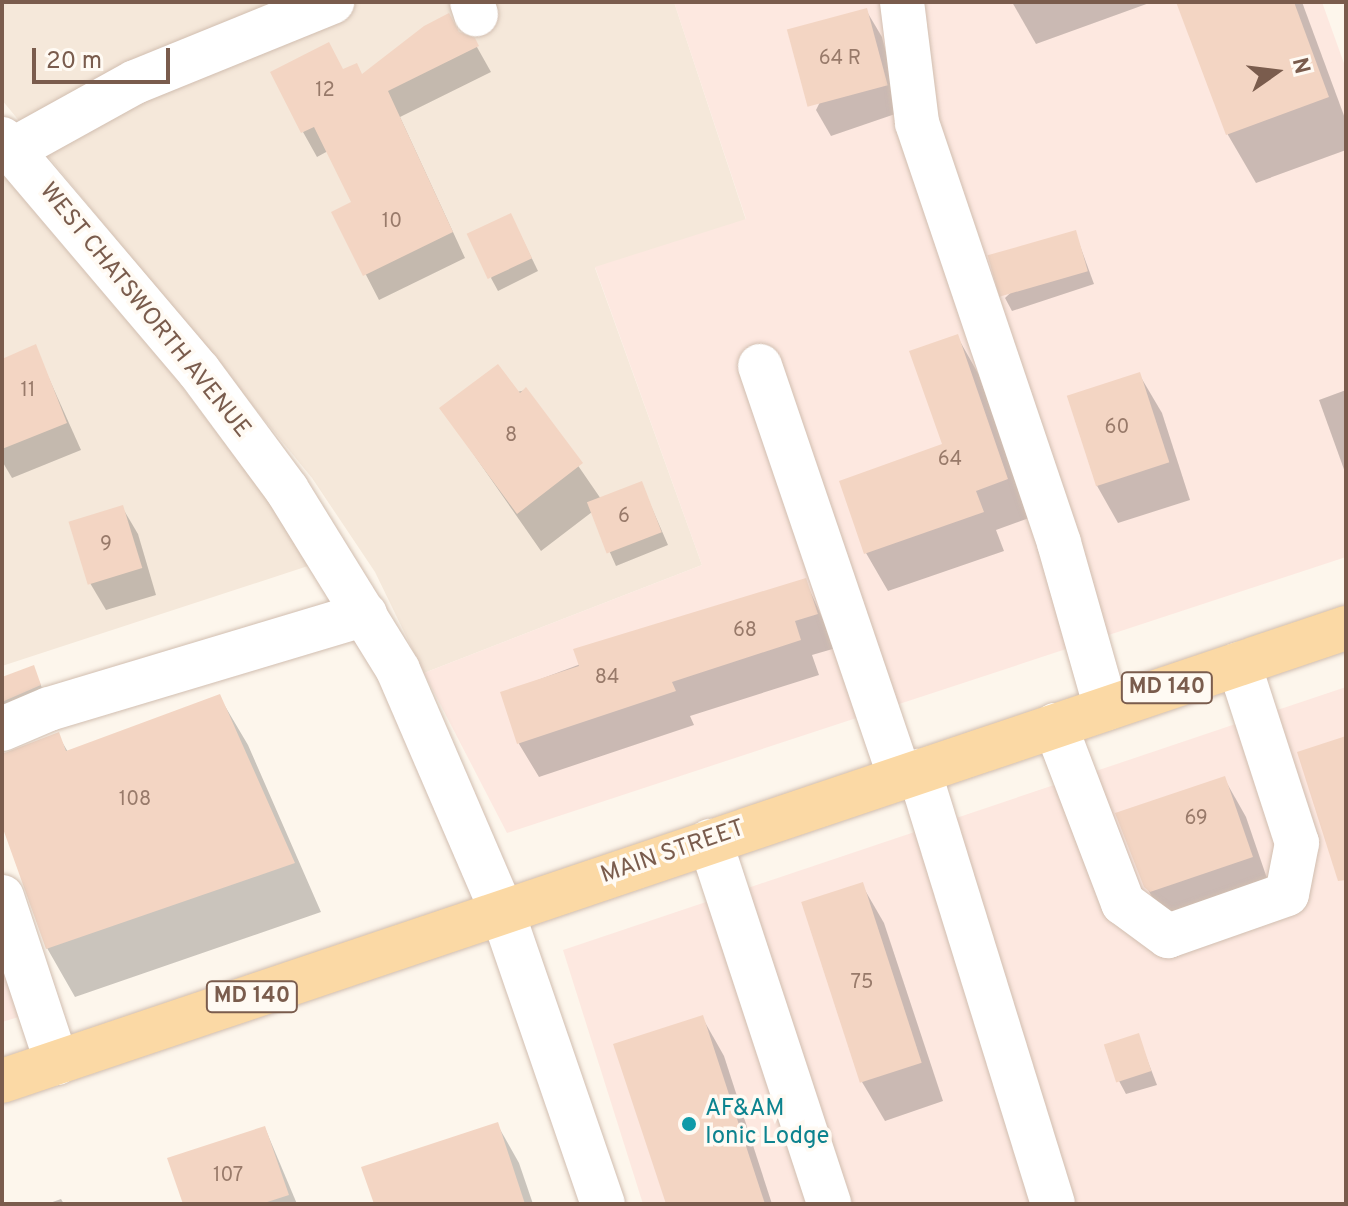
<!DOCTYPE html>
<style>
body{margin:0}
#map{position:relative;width:1348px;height:1206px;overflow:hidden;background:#fdf6ec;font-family:Overpass,sans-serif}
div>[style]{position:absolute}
.residential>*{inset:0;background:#f5e8da}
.commercial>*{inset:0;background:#fde8e0}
.shadow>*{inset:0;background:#0003}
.building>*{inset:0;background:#f3d5c3;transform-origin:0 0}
.roads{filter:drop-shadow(0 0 2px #d1beb0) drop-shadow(0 0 2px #d1beb0)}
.minor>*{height:44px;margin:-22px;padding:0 22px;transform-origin:22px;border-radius:22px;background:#fff}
.major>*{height:44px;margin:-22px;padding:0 22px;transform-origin:22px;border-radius:22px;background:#fbd9a5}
.dots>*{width:22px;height:22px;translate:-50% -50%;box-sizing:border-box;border:4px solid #fffaf3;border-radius:50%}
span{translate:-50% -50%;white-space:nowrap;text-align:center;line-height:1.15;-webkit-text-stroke:7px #fffaf3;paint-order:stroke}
.number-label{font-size:20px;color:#987a6a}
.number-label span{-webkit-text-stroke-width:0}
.shield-label span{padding:2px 6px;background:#fffaf3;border:2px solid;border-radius:6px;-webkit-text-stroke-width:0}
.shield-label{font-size:22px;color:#7a5c4d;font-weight:700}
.street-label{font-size:24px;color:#7a5c4d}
.culture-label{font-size:24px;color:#0d838f}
.left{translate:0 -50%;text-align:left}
.frame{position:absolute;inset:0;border:4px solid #7a5c4d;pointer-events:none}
.north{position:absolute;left:1236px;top:32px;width:80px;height:80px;-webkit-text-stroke:6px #fffaf3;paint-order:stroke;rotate:76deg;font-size:22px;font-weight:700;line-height:32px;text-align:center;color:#7a5c4d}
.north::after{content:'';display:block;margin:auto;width:28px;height:36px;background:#7a5c4d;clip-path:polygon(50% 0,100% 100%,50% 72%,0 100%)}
.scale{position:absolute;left:32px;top:48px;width:138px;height:36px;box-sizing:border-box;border:4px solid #7a5c4d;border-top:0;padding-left:10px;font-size:24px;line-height:28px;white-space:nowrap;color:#7a5c4d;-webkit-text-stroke:6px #fffaf3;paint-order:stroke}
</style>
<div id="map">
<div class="residential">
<div style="clip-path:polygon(2px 2px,674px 2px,746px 220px,595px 268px,702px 565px,424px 673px,375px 572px,312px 478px,2px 100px)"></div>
<div style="clip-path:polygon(2px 174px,176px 379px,265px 496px,308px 566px,2px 666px)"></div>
</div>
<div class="commercial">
<div style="clip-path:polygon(674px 2px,1322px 2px,1346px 69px,1346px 557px,507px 833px,424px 673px,702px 565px,595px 267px,746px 219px)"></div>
<div style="clip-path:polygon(1346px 687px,1346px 1204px,643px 1204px,563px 950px)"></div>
<div style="clip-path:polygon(2px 956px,22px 1016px,2px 1022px)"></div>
</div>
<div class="shadow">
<div style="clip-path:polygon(1012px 2px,1152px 2px,1036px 44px)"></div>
<div style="clip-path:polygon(1179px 2px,1302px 2px,1346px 121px,1346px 150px,1256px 183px,1228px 135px)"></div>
<div style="clip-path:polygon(866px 10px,882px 37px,901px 112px,831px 136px,816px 110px)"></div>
<div style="clip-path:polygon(459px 34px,473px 40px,491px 72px,400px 117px,465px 258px,379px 300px,334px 213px,354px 203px,328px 151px,317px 157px,303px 132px,344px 71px,362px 76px)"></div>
<div style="clip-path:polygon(517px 228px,538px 271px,498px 291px,491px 278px)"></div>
<div style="clip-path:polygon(1075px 232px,1094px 284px,1012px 311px,1005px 298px)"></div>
<div style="clip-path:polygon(957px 336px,979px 375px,1029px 518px,996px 530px,1004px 551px,888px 591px,866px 553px,945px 445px)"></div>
<div style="clip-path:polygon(35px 347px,81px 450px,12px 478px,2px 461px,2px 361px)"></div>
<div style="clip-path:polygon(1139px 374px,1162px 413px,1190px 500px,1118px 523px,1096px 484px)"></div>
<div style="clip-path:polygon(526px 390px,601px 499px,641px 483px,668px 545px,616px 566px,592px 512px,541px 551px,442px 409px)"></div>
<div style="clip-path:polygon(1346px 390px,1346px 475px,1319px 400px)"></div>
<div style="clip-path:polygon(122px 507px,138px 534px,156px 595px,106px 610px,90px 583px,71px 523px)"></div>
<div style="clip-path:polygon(805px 580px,836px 648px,812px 655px,819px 675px,690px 716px,694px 725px,539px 777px,519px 744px,503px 693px)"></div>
<div style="clip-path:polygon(33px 668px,47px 699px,2px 715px,2px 679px)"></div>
<div style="clip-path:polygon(219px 696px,248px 745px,321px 912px,75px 997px,47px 948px,2px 819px,2px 777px,58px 735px,68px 752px)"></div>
<div style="clip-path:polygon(1224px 778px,1246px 817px,1273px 896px,1168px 926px,1146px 886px)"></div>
<div style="clip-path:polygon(862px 885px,884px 923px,943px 1101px,885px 1121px,862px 1082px)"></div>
<div style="clip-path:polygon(702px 1017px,724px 1056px,772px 1204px,668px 1204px)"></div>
<div style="clip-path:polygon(1138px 1036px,1157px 1085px,1126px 1094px,1119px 1081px)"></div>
<div style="clip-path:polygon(497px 1124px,519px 1163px,533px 1204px,376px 1204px)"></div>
<div style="clip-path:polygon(265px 1128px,297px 1204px,185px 1204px)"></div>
<div style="clip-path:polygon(61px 1199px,64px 1204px,47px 1204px)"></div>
</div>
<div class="building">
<div style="clip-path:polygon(1176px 2px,1294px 2px,1329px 97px,1226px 135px)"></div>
<div style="left:867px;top:8px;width:80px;height:83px;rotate:75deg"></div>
<div style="clip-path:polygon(449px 13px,459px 32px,475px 38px,479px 46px,388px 91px,453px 232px,363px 276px,331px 212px,351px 202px,314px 127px,301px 133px,270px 72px,329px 42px,343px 69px,357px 63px,362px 74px,424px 26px)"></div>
<div style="left:511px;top:213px;width:50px;height:49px;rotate:65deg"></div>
<div style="left:1076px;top:230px;width:43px;height:92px;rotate:74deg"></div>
<div style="clip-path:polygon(958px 334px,1008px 479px,976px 491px,984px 512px,864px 554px,839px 481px,942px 444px,909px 351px)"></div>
<div style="clip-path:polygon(36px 344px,67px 423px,2px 449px,2px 359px)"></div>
<div style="clip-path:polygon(498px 364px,520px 393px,526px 387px,583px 463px,517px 514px,439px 408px)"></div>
<div style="left:1140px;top:372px;width:95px;height:77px;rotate:72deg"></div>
<div style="left:642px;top:481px;width:55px;height:59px;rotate:69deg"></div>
<div style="left:123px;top:505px;width:66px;height:57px;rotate:73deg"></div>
<div style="clip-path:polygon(806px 578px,818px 614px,795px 621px,801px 640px,672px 682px,676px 691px,517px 744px,500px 692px,579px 666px,573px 649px)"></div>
<div style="clip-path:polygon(34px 665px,41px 685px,2px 702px,2px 677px)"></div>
<div style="clip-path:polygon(220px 694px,295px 863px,46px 949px,2px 826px,2px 754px,59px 732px,66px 751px)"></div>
<div style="clip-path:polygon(1346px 736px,1346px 880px,1338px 881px,1297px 752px)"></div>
<div style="clip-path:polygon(1225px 776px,1253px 857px,1150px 892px,1144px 887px,1115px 813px)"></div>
<div style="left:863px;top:882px;width:190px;height:65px;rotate:72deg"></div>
<div style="clip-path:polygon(703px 1015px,765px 1204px,666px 1204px,613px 1044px)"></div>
<div style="left:1139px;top:1033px;width:40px;height:37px;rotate:72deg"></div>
<div style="clip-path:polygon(498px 1122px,525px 1204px,374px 1204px,361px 1167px)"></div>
<div style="clip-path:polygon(265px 1126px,289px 1195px,261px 1204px,183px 1204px,167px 1158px)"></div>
</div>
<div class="roads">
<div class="minor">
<div style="left:472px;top:2px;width:13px;rotate:72deg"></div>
<div style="left:902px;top:2px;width:122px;rotate:82.9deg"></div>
<div style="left:917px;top:123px;width:443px;rotate:71.3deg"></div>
<div style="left:1059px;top:543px;width:172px;rotate:74.1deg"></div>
<div style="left:2px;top:139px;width:304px;rotate:49.7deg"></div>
<div style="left:199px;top:371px;width:148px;rotate:53.5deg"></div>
<div style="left:287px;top:490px;width:211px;rotate:58.3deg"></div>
<div style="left:398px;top:670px;width:262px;rotate:66.7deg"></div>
<div style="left:502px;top:911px;width:310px;rotate:71deg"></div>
<div style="left:12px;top:150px;width:141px;rotate:-28.9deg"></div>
<div style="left:135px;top:82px;width:213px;rotate:-22.1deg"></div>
<div style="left:760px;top:366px;width:434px;rotate:71.2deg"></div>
<div style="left:1055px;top:725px;width:191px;rotate:69.1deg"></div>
<div style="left:1123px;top:903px;width:56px;rotate:36.3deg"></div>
<div style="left:1168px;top:936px;width:126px;rotate:-19.4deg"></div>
<div style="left:1287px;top:894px;width:52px;rotate:-78.9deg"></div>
<div style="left:1297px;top:843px;width:188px;rotate:-108deg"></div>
<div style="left:2px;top:729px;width:51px;rotate:-23.1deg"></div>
<div style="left:49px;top:709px;width:330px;rotate:-16.7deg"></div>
<div style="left:919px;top:771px;width:453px;rotate:72.8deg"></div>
<div style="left:710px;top:841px;width:382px;rotate:71.8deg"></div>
<div style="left:2px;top:897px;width:175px;rotate:71.7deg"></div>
</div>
<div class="major">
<div style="left:2px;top:1081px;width:1418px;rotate:-18.63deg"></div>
</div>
</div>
<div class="dots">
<div style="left:689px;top:1124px;background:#0f9aa8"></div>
</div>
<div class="number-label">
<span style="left:840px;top:59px">64 R</span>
<span style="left:325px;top:91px">12</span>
<span style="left:392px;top:222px">10</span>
<span style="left:28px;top:391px">11</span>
<span style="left:1117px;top:428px">60</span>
<span style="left:511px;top:436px">8</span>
<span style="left:950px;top:460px">64</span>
<span style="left:624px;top:517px">6</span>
<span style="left:106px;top:545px">9</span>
<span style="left:745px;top:631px">68</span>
<span style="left:607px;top:678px">84</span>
<span style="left:135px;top:800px">108</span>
<span style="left:1196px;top:819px">69</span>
<span style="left:862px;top:983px">75</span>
<span style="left:228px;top:1176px">107</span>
</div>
<div class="shield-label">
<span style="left:1167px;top:688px">MD 140</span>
<span style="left:252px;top:997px">MD 140</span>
</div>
<div class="street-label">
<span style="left:144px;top:311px;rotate:51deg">WEST CHATSWORTH AVENUE</span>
<span style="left:673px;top:853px;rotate:-19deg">MAIN STREET</span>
</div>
<div class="culture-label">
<span class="left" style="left:705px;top:1124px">AF&amp;AM<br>Ionic Lodge</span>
</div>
<div class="frame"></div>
<div class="north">N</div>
<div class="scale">20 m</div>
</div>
